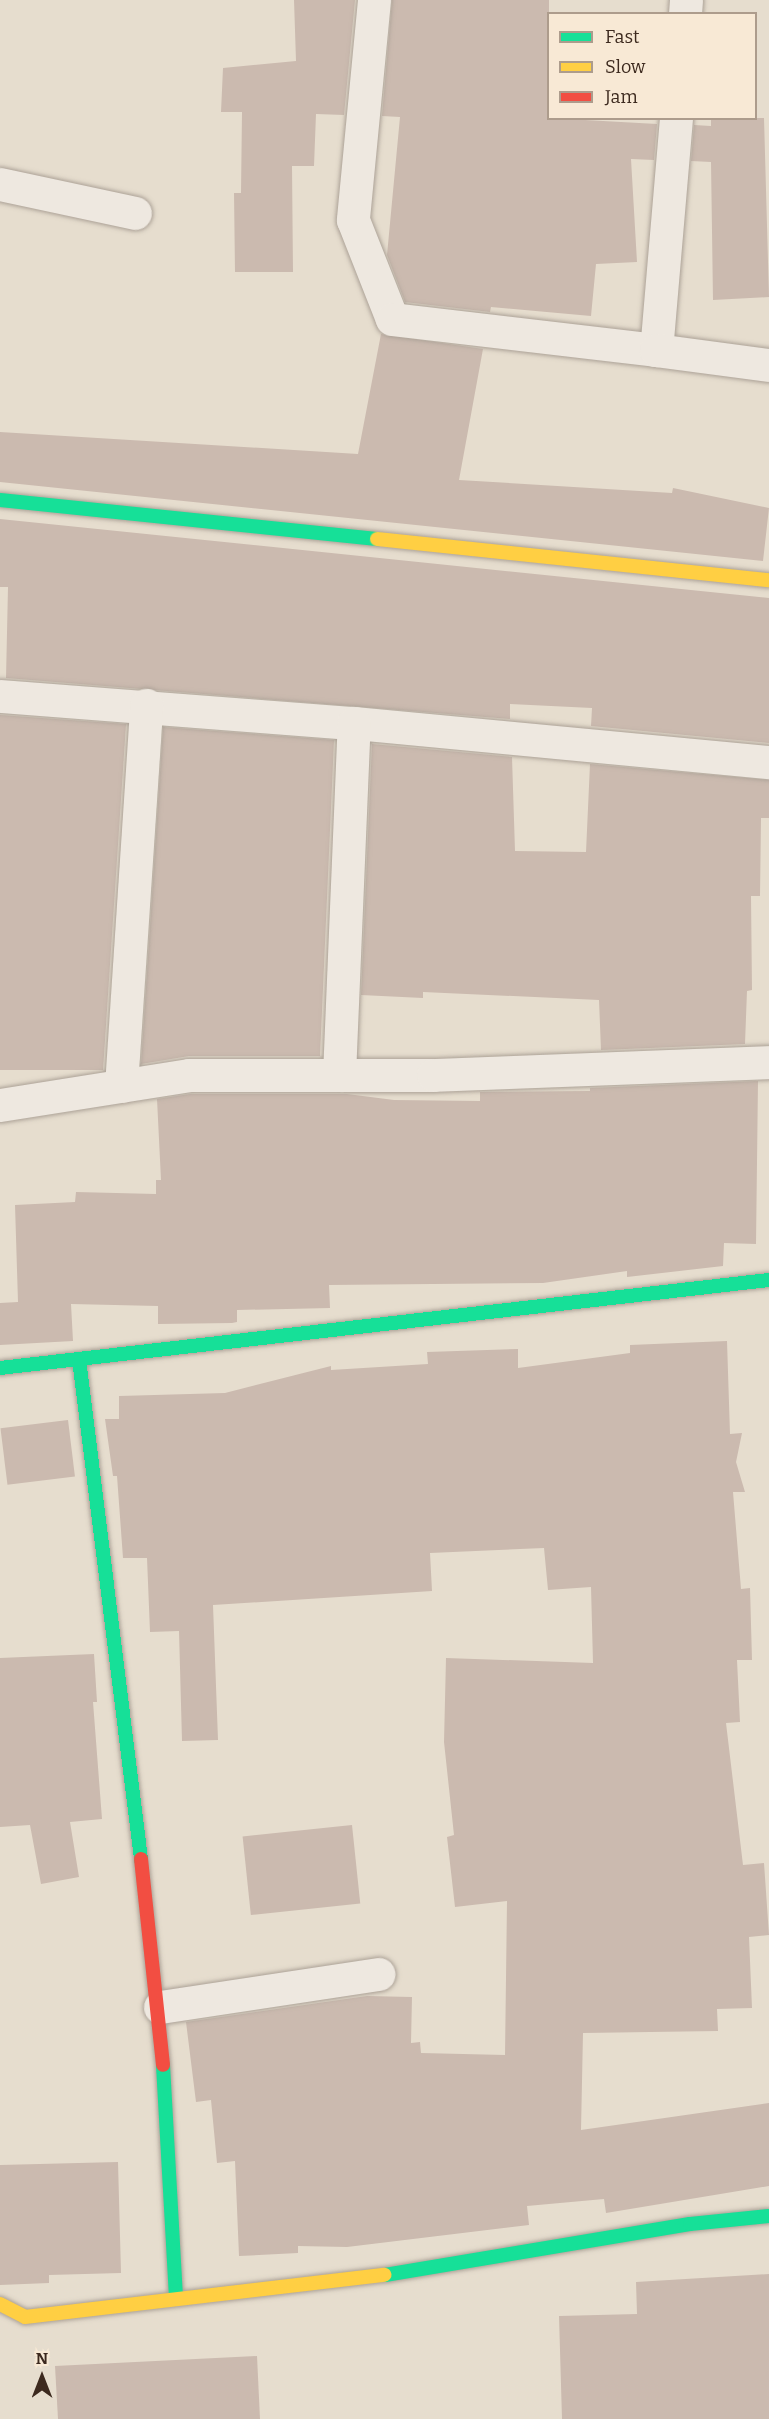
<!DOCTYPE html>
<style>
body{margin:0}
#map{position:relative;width:769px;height:2419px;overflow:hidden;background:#e6ddce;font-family:Bitter,serif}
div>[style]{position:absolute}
.building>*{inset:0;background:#cbbaaf;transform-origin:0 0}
.roads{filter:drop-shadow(0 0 2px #aca297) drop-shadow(0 0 2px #aca297)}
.street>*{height:33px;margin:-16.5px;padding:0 16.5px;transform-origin:16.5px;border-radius:16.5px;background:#eee8e0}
.fast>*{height:14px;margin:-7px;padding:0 7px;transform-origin:7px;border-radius:7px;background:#16e098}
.slow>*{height:14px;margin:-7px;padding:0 7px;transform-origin:7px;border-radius:7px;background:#ffcf43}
.jam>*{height:14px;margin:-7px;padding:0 7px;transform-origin:7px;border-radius:7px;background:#f24e42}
span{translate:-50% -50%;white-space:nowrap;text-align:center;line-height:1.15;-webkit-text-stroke:5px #f8e9d5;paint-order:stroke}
.legend{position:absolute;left:547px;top:12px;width:210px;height:108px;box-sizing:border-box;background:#f8e9d5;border:2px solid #ad9c8c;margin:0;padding:8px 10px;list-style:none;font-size:18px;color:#3c291e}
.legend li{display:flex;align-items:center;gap:12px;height:30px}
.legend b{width:30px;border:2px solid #ad9c8c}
.north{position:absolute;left:12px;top:2347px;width:60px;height:60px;-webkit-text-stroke:4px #f8e9d5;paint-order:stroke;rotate:0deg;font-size:16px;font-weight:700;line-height:24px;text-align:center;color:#3c291e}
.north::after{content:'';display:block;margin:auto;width:21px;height:27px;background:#3c291e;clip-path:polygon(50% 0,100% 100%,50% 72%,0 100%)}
</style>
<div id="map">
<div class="building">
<div style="clip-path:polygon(294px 0,355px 0,344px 115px,316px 114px,314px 166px,292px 166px,293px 272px,235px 272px,234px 193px,241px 193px,242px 112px,221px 112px,223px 68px,296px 61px)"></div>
<div style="clip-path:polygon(392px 0,549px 0,549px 118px,657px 124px,654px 160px,631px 159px,637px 262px,596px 264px,591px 316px,491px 307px,490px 312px,405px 302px,387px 255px,400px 117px,382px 116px)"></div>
<div style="clip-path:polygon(711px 118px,764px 118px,769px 297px,713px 300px,711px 162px,691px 161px,694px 125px,711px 126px)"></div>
<div style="clip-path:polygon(381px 334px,483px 349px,459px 480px,672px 493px,673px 488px,769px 508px,763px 561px,0 482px,0 432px,358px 454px)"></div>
<div style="clip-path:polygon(0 519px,769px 598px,769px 743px,591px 726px,592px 708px,510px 704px,510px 719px,6px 678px,8px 587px,0 587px)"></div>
<div style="clip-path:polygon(0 715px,126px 724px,103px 1070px,0 1070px)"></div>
<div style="clip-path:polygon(163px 727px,334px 740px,320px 1056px,189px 1056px,141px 1064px)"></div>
<div style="clip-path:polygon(372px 744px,512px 757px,515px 851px,586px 852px,590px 764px,769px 780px,769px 818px,761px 818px,760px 896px,751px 896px,752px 990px,747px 991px,745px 1044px,601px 1050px,599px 1000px,423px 992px,423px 998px,361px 995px)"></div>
<div style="clip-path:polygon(758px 1081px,756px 1244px,724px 1243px,723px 1266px,627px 1277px,627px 1271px,543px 1283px,329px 1285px,330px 1308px,237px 1310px,237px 1322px,232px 1323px,158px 1324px,158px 1306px,71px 1304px,73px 1341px,0 1345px,0 1303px,18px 1302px,15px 1205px,75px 1202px,76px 1192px,156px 1194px,156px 1180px,161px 1180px,157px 1099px,190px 1094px,347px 1094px,394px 1100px,480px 1101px,480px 1092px,590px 1091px,590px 1088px)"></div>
<div style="clip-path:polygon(727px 1341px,730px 1434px,742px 1433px,736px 1462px,745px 1492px,733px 1492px,741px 1589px,750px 1588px,752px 1660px,737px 1660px,740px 1722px,726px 1723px,743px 1865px,764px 1863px,769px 1935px,749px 1937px,752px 2008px,717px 2009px,718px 2031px,583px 2033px,581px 2130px,769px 2103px,769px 2186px,606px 2213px,604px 2199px,527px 2206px,529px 2225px,347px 2247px,298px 2246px,298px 2253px,239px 2256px,235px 2161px,217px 2163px,211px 2100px,196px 2102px,186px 2022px,367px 1996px,412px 1997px,411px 2043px,420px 2042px,421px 2053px,505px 2055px,507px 1901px,455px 1907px,447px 1837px,454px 1835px,444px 1742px,446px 1658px,593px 1663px,591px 1587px,548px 1590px,544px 1548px,430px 1553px,432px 1591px,213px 1605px,218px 1740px,182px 1741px,179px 1631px,150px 1632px,147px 1558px,123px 1558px,117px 1476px,113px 1476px,105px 1419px,119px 1419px,119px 1396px,225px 1393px,331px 1366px,331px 1370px,428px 1364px,427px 1352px,518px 1349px,518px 1368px,630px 1353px,630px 1345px)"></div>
<div style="left:68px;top:1420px;width:57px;height:68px;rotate:83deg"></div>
<div style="clip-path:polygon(94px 1654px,97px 1702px,93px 1702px,102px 1819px,70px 1822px,79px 1877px,41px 1884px,30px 1825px,0 1827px,0 1658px)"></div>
<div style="left:352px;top:1825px;width:79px;height:110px;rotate:84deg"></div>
<div style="clip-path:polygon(118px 2162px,121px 2273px,49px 2275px,49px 2283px,0 2285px,0 2165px)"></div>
<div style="clip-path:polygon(769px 2274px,769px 2419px,562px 2419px,559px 2316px,637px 2314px,636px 2282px)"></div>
<div style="clip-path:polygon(257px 2356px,260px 2419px,58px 2419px,55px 2366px)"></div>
</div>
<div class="roads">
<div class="street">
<div style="left:374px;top:0;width:221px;rotate:95.5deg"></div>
<div style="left:353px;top:220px;width:106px;rotate:68.5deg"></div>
<div style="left:392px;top:319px;width:266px;rotate:6.7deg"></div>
<div style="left:685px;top:14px;width:14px;rotate:-86deg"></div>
<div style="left:676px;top:118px;width:233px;rotate:94.9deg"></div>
<div style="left:656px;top:350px;width:114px;rotate:7.6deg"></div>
<div style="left:0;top:184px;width:138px;rotate:12.1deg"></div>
<div style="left:0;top:696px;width:355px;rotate:4.4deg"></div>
<div style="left:354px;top:723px;width:417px;rotate:5.4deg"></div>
<div style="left:339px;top:1075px;width:352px;rotate:-87.6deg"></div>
<div style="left:121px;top:1086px;width:382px;rotate:-86.2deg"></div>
<div style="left:0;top:1105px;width:191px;rotate:-9deg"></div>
<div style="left:189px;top:1075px;width:244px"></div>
<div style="left:433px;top:1075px;width:336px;rotate:-2.2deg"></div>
<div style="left:160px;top:2007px;width:221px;rotate:-8.6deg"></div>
</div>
<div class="fast">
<div style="left:0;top:500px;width:379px;rotate:5.9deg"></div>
<div style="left:79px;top:1359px;width:504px;rotate:82.93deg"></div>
<div style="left:0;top:1368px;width:774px;rotate:-6.53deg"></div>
<div style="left:163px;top:2065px;width:234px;rotate:86.8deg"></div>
<div style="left:385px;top:2275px;width:309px;rotate:-9.5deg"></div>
<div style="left:690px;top:2224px;width:79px;rotate:-5.8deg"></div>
</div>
<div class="slow">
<div style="left:377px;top:539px;width:394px;rotate:6deg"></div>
<div style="left:0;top:2304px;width:28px;rotate:27deg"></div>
<div style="left:25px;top:2317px;width:362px;rotate:-6.7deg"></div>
</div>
<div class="jam">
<div style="left:141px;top:1859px;width:207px;rotate:83.9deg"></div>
</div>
</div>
<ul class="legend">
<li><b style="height:8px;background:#16e098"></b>Fast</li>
<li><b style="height:8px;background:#ffcf43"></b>Slow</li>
<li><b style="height:8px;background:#f24e42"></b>Jam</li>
</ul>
<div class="north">N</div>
</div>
